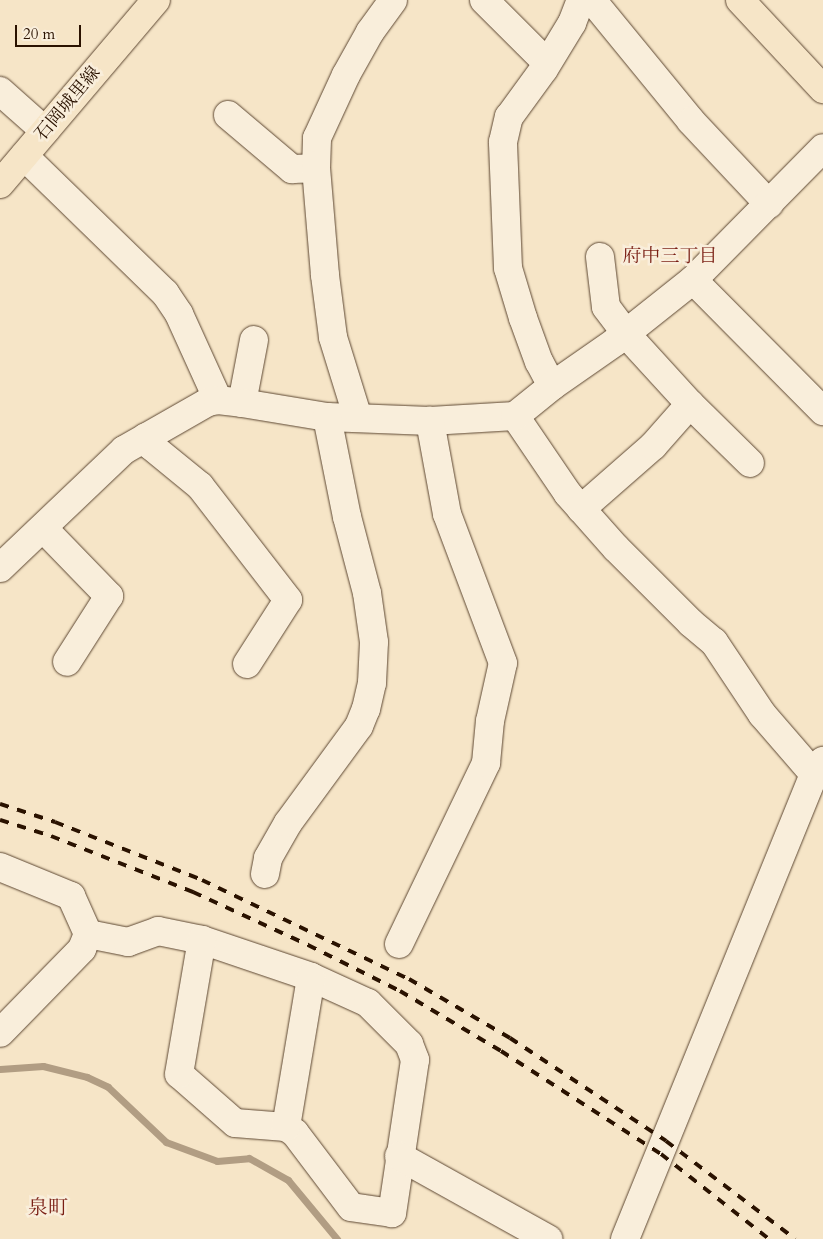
<!DOCTYPE html>
<meta charset="utf-8">
<style>
body{margin:0}
#map{position:relative;width:823px;height:1239px;overflow:hidden;background:#f6e5c7;font-family:Cardo,"Noto Serif JP",serif}
div>[style]{position:absolute}
.stream>*{height:7px;margin:-3.5px;padding:0 3.5px;transform-origin:3.5px;border-radius:3.5px;background:#b19d83}
.roads{filter:drop-shadow(0 0 1px #5d4732) drop-shadow(0 0 1px #5d4732)}
.minor>*{height:28px;margin:-14px;padding:0 14px;transform-origin:14px;border-radius:14px;background:#f9eedb}
.major>*{height:28px;margin:-14px;padding:0 14px;transform-origin:14px;border-radius:14px;background:#f6e5c7}
.highway>*{height:28px;margin:-14px;padding:0 14px;transform-origin:14px;border-radius:14px;background:#f6e5c7}
.rail>*{height:4px;margin-top:-2px;transform-origin:0;background:repeating-linear-gradient(90deg,#2a1200 0 9px,transparent 0 18px)}
span{translate:-50% -50%;white-space:nowrap;text-align:center;line-height:1.15;-webkit-text-stroke:5px #f9eedb;paint-order:stroke}
.street-label{font-size:18px;color:#2a1200}
.neighbourhood-label{font-size:19px;color:#7a1f14}
.quarter-label{font-size:20px;color:#7a1f14}
.scale{position:absolute;left:15px;top:25px;width:66px;height:22px;box-sizing:border-box;border:2px solid #2a1200;border-top:0;padding-left:6px;font-size:15px;line-height:18px;white-space:nowrap;color:#2a1200;-webkit-text-stroke:4px #f9eedb;paint-order:stroke}
</style>
<div id="map">
<div class="stream">
<div style="left:0;top:1069px;width:43px;rotate:-4deg"></div>
<div style="left:43px;top:1066px;width:45px;rotate:14deg"></div>
<div style="left:87px;top:1077px;width:23px;rotate:25deg"></div>
<div style="left:108px;top:1087px;width:80px;rotate:43.5deg"></div>
<div style="left:166px;top:1142px;width:54px;rotate:20.4deg"></div>
<div style="left:217px;top:1161px;width:32px;rotate:-5deg"></div>
<div style="left:249px;top:1158px;width:45px;rotate:29.4deg"></div>
<div style="left:288px;top:1180px;width:77px;rotate:50.3deg"></div>
</div>
<div class="roads">
<div class="minor">
<div style="left:484px;top:0;width:88px;rotate:45deg"></div>
<div style="left:592px;top:0;width:156px;rotate:50.7deg"></div>
<div style="left:691px;top:121px;width:114px;rotate:46.8deg"></div>
<div style="left:0;top:91px;width:60px;rotate:41.6deg"></div>
<div style="left:228px;top:115px;width:84px;rotate:40.2deg"></div>
<div style="left:292px;top:169px;width:24px;rotate:-2deg"></div>
<div style="left:24px;top:156px;width:197px;rotate:44.2deg"></div>
<div style="left:165px;top:293px;width:25px;rotate:56deg"></div>
<div style="left:179px;top:314px;width:94px;rotate:65.6deg"></div>
<div style="left:600px;top:257px;width:50px;rotate:83.2deg"></div>
<div style="left:606px;top:307px;width:34px;rotate:53deg"></div>
<div style="left:626px;top:334px;width:95px;rotate:47.6deg"></div>
<div style="left:690px;top:404px;width:84px;rotate:44.5deg"></div>
<div style="left:693px;top:280px;width:185px;rotate:45.2deg"></div>
<div style="left:552px;top:386px;width:27px;rotate:-118deg"></div>
<div style="left:539px;top:362px;width:47px;rotate:-110deg"></div>
<div style="left:523px;top:318px;width:52px;rotate:-106.7deg"></div>
<div style="left:508px;top:268px;width:126px;rotate:-92.3deg"></div>
<div style="left:503px;top:142px;width:26px;rotate:-77deg"></div>
<div style="left:509px;top:117px;width:59px;rotate:-53.9deg"></div>
<div style="left:544px;top:69px;width:54px;rotate:-58.7deg"></div>
<div style="left:572px;top:23px;width:25px;rotate:-69deg"></div>
<div style="left:242px;top:403px;width:64px;rotate:-79.2deg"></div>
<div style="left:515px;top:416px;width:94px;rotate:55.8deg"></div>
<div style="left:568px;top:494px;width:72px;rotate:48.4deg"></div>
<div style="left:616px;top:548px;width:106px;rotate:45deg"></div>
<div style="left:691px;top:623px;width:30px;rotate:40deg"></div>
<div style="left:714px;top:642px;width:87px;rotate:56.3deg"></div>
<div style="left:762px;top:714px;width:79px;rotate:49.1deg"></div>
<div style="left:358px;top:418px;width:85px;rotate:-107.2deg"></div>
<div style="left:333px;top:337px;width:63px;rotate:-97.4deg"></div>
<div style="left:325px;top:275px;width:107px;rotate:-94.8deg"></div>
<div style="left:316px;top:168px;width:30px;rotate:-88deg"></div>
<div style="left:317px;top:138px;width:69px;rotate:-65.3deg"></div>
<div style="left:346px;top:75px;width:49px;rotate:-60.8deg"></div>
<div style="left:370px;top:32px;width:39px;rotate:-54deg"></div>
<div style="left:146px;top:437px;width:10px;rotate:61deg"></div>
<div style="left:151px;top:446px;width:63px;rotate:39.2deg"></div>
<div style="left:200px;top:486px;width:144px;rotate:52.3deg"></div>
<div style="left:288px;top:600px;width:76px;rotate:122.6deg"></div>
<div style="left:581px;top:509px;width:96px;rotate:-41.2deg"></div>
<div style="left:653px;top:446px;width:56px;rotate:-48.6deg"></div>
<div style="left:43px;top:528px;width:95px;rotate:45.9deg"></div>
<div style="left:109px;top:596px;width:78px;rotate:122.5deg"></div>
<div style="left:0;top:568px;width:171px;rotate:-43.6deg"></div>
<div style="left:124px;top:450px;width:97px;rotate:-29.7deg"></div>
<div style="left:208px;top:402px;width:10px;rotate:-11deg"></div>
<div style="left:218px;top:400px;width:24px;rotate:7deg"></div>
<div style="left:242px;top:403px;width:86px;rotate:9.4deg"></div>
<div style="left:327px;top:417px;width:103px;rotate:2.2deg"></div>
<div style="left:430px;top:421px;width:85px;rotate:-3.4deg"></div>
<div style="left:515px;top:416px;width:48px;rotate:-39deg"></div>
<div style="left:552px;top:386px;width:77px;rotate:-34.9deg"></div>
<div style="left:615px;top:342px;width:100px;rotate:-38.5deg"></div>
<div style="left:693px;top:280px;width:185px;rotate:-45.4deg"></div>
<div style="left:0;top:867px;width:77px;rotate:22.2deg"></div>
<div style="left:71px;top:896px;width:42px;rotate:65.9deg"></div>
<div style="left:88px;top:934px;width:16px;rotate:112deg"></div>
<div style="left:82px;top:949px;width:117px;rotate:134.3deg"></div>
<div style="left:265px;top:874px;width:16px;rotate:-79deg"></div>
<div style="left:268px;top:858px;width:40px;rotate:-60.3deg"></div>
<div style="left:288px;top:823px;width:120px;rotate:-53.8deg"></div>
<div style="left:359px;top:726px;width:18px;rotate:-68deg"></div>
<div style="left:366px;top:709px;width:27px;rotate:-77deg"></div>
<div style="left:372px;top:683px;width:41px;rotate:-87.2deg"></div>
<div style="left:374px;top:642px;width:49px;rotate:-98.1deg"></div>
<div style="left:367px;top:593px;width:79px;rotate:-104.7deg"></div>
<div style="left:347px;top:517px;width:102px;rotate:-101.3deg"></div>
<div style="left:88px;top:934px;width:41px;rotate:11.3deg"></div>
<div style="left:128px;top:942px;width:32px;rotate:-20deg"></div>
<div style="left:158px;top:931px;width:45px;rotate:11.6deg"></div>
<div style="left:202px;top:940px;width:115px;rotate:18.7deg"></div>
<div style="left:311px;top:977px;width:63px;rotate:24.5deg"></div>
<div style="left:368px;top:1003px;width:58px;rotate:45deg"></div>
<div style="left:409px;top:1044px;width:17px;rotate:69deg"></div>
<div style="left:415px;top:1060px;width:155px;rotate:98.5deg"></div>
<div style="left:392px;top:1213px;width:41px;rotate:-171.7deg"></div>
<div style="left:351px;top:1207px;width:93px;rotate:-127.1deg"></div>
<div style="left:295px;top:1133px;width:11px;rotate:-146deg"></div>
<div style="left:286px;top:1127px;width:51px;rotate:-175.5deg"></div>
<div style="left:235px;top:1123px;width:74px;rotate:-138.8deg"></div>
<div style="left:179px;top:1074px;width:136px;rotate:-80.3deg"></div>
<div style="left:399px;top:944px;width:201px;rotate:-64.3deg"></div>
<div style="left:486px;top:763px;width:42px;rotate:-84.6deg"></div>
<div style="left:490px;top:721px;width:59px;rotate:-77.4deg"></div>
<div style="left:503px;top:663px;width:159px;rotate:-110.6deg"></div>
<div style="left:447px;top:514px;width:95px;rotate:-100.4deg"></div>
<div style="left:286px;top:1127px;width:152px;rotate:-80.5deg"></div>
<div style="left:399px;top:1156px;width:171px;rotate:29.1deg"></div>
<div style="left:625px;top:1239px;width:502px;rotate:-67.88deg"></div>
<div style="left:814px;top:774px;width:16px;rotate:-55deg"></div>
</div>
<div class="major">
<div style="left:0;top:184px;width:241px;rotate:-49.7deg"></div>
</div>
<div class="highway">
<div style="left:740px;top:0;width:122px;rotate:47deg"></div>
</div>
</div>
<div class="rail">
<div style="left:0;top:804px;width:58px;rotate:18.1deg"></div>
<div style="left:55px;top:822px;width:158px;rotate:21.5deg"></div>
<div style="left:202px;top:880px;width:229px;rotate:25.6deg"></div>
<div style="left:409px;top:979px;width:117px;rotate:30.3deg"></div>
<div style="left:510px;top:1038px;width:187px;rotate:33.4deg"></div>
<div style="left:666px;top:1141px;width:162px;rotate:37.2deg"></div>
<div style="left:0;top:820px;width:53px;rotate:17.4deg"></div>
<div style="left:51px;top:836px;width:153px;rotate:21.5deg"></div>
<div style="left:193px;top:892px;width:127px;rotate:24.7deg"></div>
<div style="left:308px;top:945px;width:103px;rotate:26.6deg"></div>
<div style="left:400px;top:991px;width:117px;rotate:30.7deg"></div>
<div style="left:501px;top:1051px;width:190px;rotate:32.8deg"></div>
<div style="left:661px;top:1154px;width:137px;rotate:38.2deg"></div>
</div>
<div class="street-label">
<span style="left:68px;top:104px;rotate:-50deg">石岡城里線</span>
</div>
<div class="neighbourhood-label">
<span style="left:670px;top:257px">府中三丁目</span>
</div>
<div class="quarter-label">
<span style="left:48px;top:1207px">泉町</span>
</div>
<div class="scale">20 m</div>
</div>
